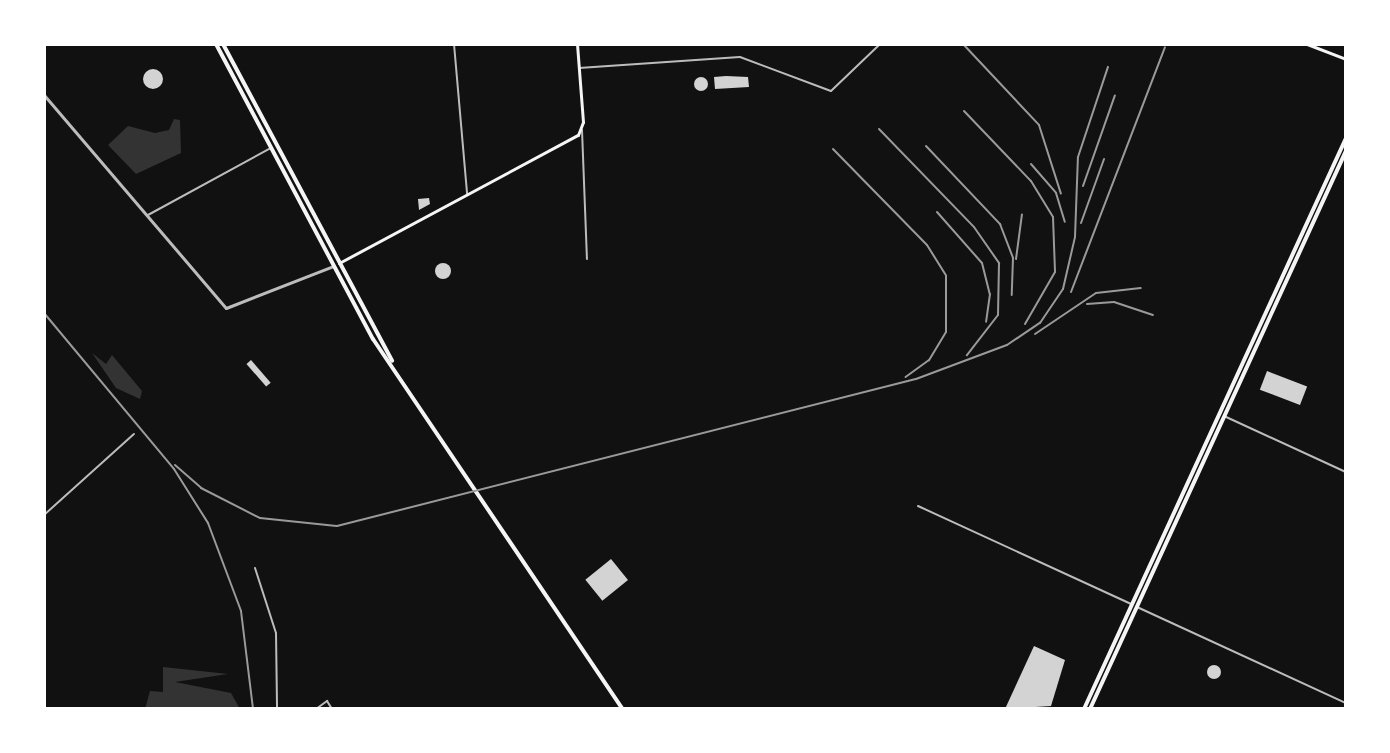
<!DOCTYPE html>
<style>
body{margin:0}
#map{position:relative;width:1390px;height:753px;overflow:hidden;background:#111;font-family:"Nunito Sans",sans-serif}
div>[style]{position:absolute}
.water>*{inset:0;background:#333}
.building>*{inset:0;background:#d3d3d3;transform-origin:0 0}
.round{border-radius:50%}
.minor>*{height:2px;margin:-1px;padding:0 1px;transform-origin:1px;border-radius:1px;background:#bcbcbc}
.tertiary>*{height:3px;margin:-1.5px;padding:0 1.5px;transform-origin:1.5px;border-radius:1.5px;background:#bcbcbc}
.secondary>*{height:3px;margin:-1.5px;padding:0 1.5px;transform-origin:1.5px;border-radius:1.5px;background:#f5f5f5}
.primary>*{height:4px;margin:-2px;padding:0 2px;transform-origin:2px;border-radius:2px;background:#f5f5f5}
.rail>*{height:2px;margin:-1px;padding:0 1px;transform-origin:1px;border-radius:1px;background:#9a9a9a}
span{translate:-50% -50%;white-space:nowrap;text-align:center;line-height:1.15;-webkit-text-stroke:6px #fff;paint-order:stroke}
.frame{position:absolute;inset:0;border:46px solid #fff;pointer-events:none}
</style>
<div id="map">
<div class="water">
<div style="clip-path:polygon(174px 119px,180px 120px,181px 153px,136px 174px,108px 145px,128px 126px,155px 133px,169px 130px)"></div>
<div style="clip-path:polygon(92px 353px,106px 364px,112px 355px,142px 391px,140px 399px,116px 388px)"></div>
<div style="clip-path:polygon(163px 667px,228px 674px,175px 682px,231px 693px,240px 709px,145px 709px,150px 691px,163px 692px)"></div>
</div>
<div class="building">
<div class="round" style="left:143px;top:69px;width:20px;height:20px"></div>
<div style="clip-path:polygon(726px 76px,748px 77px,749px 87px,715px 89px,714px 77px)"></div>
<div class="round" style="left:694px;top:77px;width:14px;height:14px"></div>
<div style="clip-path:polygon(429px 198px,430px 204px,419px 210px,418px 199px)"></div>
<div class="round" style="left:435px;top:263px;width:16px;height:16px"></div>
<div style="left:251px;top:360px;width:30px;height:6px;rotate:49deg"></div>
<div style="left:1267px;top:371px;width:43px;height:20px;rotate:21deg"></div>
<div style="left:611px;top:559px;width:27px;height:33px;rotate:51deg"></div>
<div style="clip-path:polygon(1034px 646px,1065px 660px,1051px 706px,1005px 709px)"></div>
<div class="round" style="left:1207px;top:665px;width:14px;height:14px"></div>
</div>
<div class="minor">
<div style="left:454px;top:44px;width:150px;rotate:85deg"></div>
<div style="left:579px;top:68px;width:161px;rotate:-3.9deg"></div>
<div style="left:740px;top:57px;width:97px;rotate:20.5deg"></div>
<div style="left:831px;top:91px;width:68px;rotate:-43.8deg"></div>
<div style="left:582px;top:130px;width:129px;rotate:87.8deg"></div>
<div style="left:148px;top:215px;width:138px;rotate:-28.6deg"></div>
<div style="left:1224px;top:416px;width:134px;rotate:24.7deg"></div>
<div style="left:918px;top:506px;width:234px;rotate:24.7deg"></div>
<div style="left:44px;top:515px;width:121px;rotate:-42deg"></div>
<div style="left:255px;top:568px;width:68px;rotate:72.1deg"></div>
<div style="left:276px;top:633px;width:76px;rotate:89.2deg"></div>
<div style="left:1137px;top:607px;width:230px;rotate:24.7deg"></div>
<div style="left:316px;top:709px;width:14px;rotate:-36deg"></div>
<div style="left:327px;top:701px;width:9px;rotate:58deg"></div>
</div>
<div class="tertiary">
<div style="left:44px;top:95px;width:280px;rotate:49.5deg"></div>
<div style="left:226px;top:308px;width:115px;rotate:-21.4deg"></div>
</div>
<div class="secondary">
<div style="left:1307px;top:44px;width:42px;rotate:21deg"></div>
<div style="left:339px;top:263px;width:271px;rotate:-28.2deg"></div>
<div style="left:578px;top:135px;width:14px;rotate:-69deg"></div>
<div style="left:583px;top:122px;width:78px;rotate:-94.4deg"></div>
</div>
<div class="primary">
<div style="left:216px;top:44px;width:334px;rotate:62deg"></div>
<div style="left:373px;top:339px;width:447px;rotate:56deg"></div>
<div style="left:223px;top:44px;width:359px;rotate:61.9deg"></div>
<div style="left:1084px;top:709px;width:628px;rotate:-65.35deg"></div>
<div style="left:1090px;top:709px;width:614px;rotate:-65.36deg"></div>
</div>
<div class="rail">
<div style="left:963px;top:44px;width:111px;rotate:46.8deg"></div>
<div style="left:1039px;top:125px;width:72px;rotate:72.3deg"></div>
<div style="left:964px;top:111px;width:97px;rotate:46.3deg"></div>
<div style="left:1031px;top:181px;width:42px;rotate:58.6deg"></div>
<div style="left:1053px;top:217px;width:55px;rotate:87.9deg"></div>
<div style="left:1055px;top:272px;width:60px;rotate:120deg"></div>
<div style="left:879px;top:129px;width:136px;rotate:45.9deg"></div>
<div style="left:974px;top:227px;width:44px;rotate:55.2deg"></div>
<div style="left:999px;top:263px;width:52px;rotate:91.1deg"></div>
<div style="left:998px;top:315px;width:51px;rotate:127.8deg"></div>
<div style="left:926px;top:146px;width:108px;rotate:46.5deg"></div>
<div style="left:1000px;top:224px;width:36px;rotate:69deg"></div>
<div style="left:1013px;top:258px;width:37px;rotate:92deg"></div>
<div style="left:833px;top:149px;width:134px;rotate:45.6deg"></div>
<div style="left:927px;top:245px;width:36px;rotate:58deg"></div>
<div style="left:946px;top:276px;width:56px;rotate:90deg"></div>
<div style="left:946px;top:332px;width:33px;rotate:121deg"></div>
<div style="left:929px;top:360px;width:29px;rotate:144deg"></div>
<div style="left:1031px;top:164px;width:38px;rotate:49deg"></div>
<div style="left:1056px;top:193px;width:30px;rotate:73deg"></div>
<div style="left:1083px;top:186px;width:96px;rotate:-70.6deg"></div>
<div style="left:937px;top:212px;width:68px;rotate:48.6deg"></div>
<div style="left:982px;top:263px;width:32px;rotate:76deg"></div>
<div style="left:990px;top:294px;width:28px;rotate:98deg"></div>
<div style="left:1081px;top:223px;width:68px;rotate:-70.2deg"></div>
<div style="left:1016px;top:259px;width:45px;rotate:-82.4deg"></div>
<div style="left:1071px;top:292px;width:262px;rotate:-69deg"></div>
<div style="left:1087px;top:304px;width:27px;rotate:-4deg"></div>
<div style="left:1114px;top:302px;width:41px;rotate:18.4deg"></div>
<div style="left:44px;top:313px;width:203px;rotate:50.2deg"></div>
<div style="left:174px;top:469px;width:64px;rotate:57.8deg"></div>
<div style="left:208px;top:523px;width:94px;rotate:69.4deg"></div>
<div style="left:241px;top:611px;width:99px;rotate:83deg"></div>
<div style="left:1035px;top:334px;width:73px;rotate:-33.9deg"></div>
<div style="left:1096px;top:293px;width:45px;rotate:-6.3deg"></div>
<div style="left:175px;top:465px;width:35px;rotate:41deg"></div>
<div style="left:201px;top:488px;width:66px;rotate:27deg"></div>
<div style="left:260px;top:518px;width:77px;rotate:5.9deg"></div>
<div style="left:337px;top:526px;width:597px;rotate:-14.25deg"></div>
<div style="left:916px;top:379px;width:97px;rotate:-20.5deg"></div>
<div style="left:1007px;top:345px;width:40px;rotate:-34deg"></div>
<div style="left:1040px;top:323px;width:41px;rotate:-55.9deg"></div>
<div style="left:1063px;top:289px;width:53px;rotate:-77deg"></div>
<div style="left:1075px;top:237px;width:80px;rotate:-87.9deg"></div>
<div style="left:1078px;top:157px;width:95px;rotate:-71.6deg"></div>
</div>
<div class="frame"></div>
</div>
